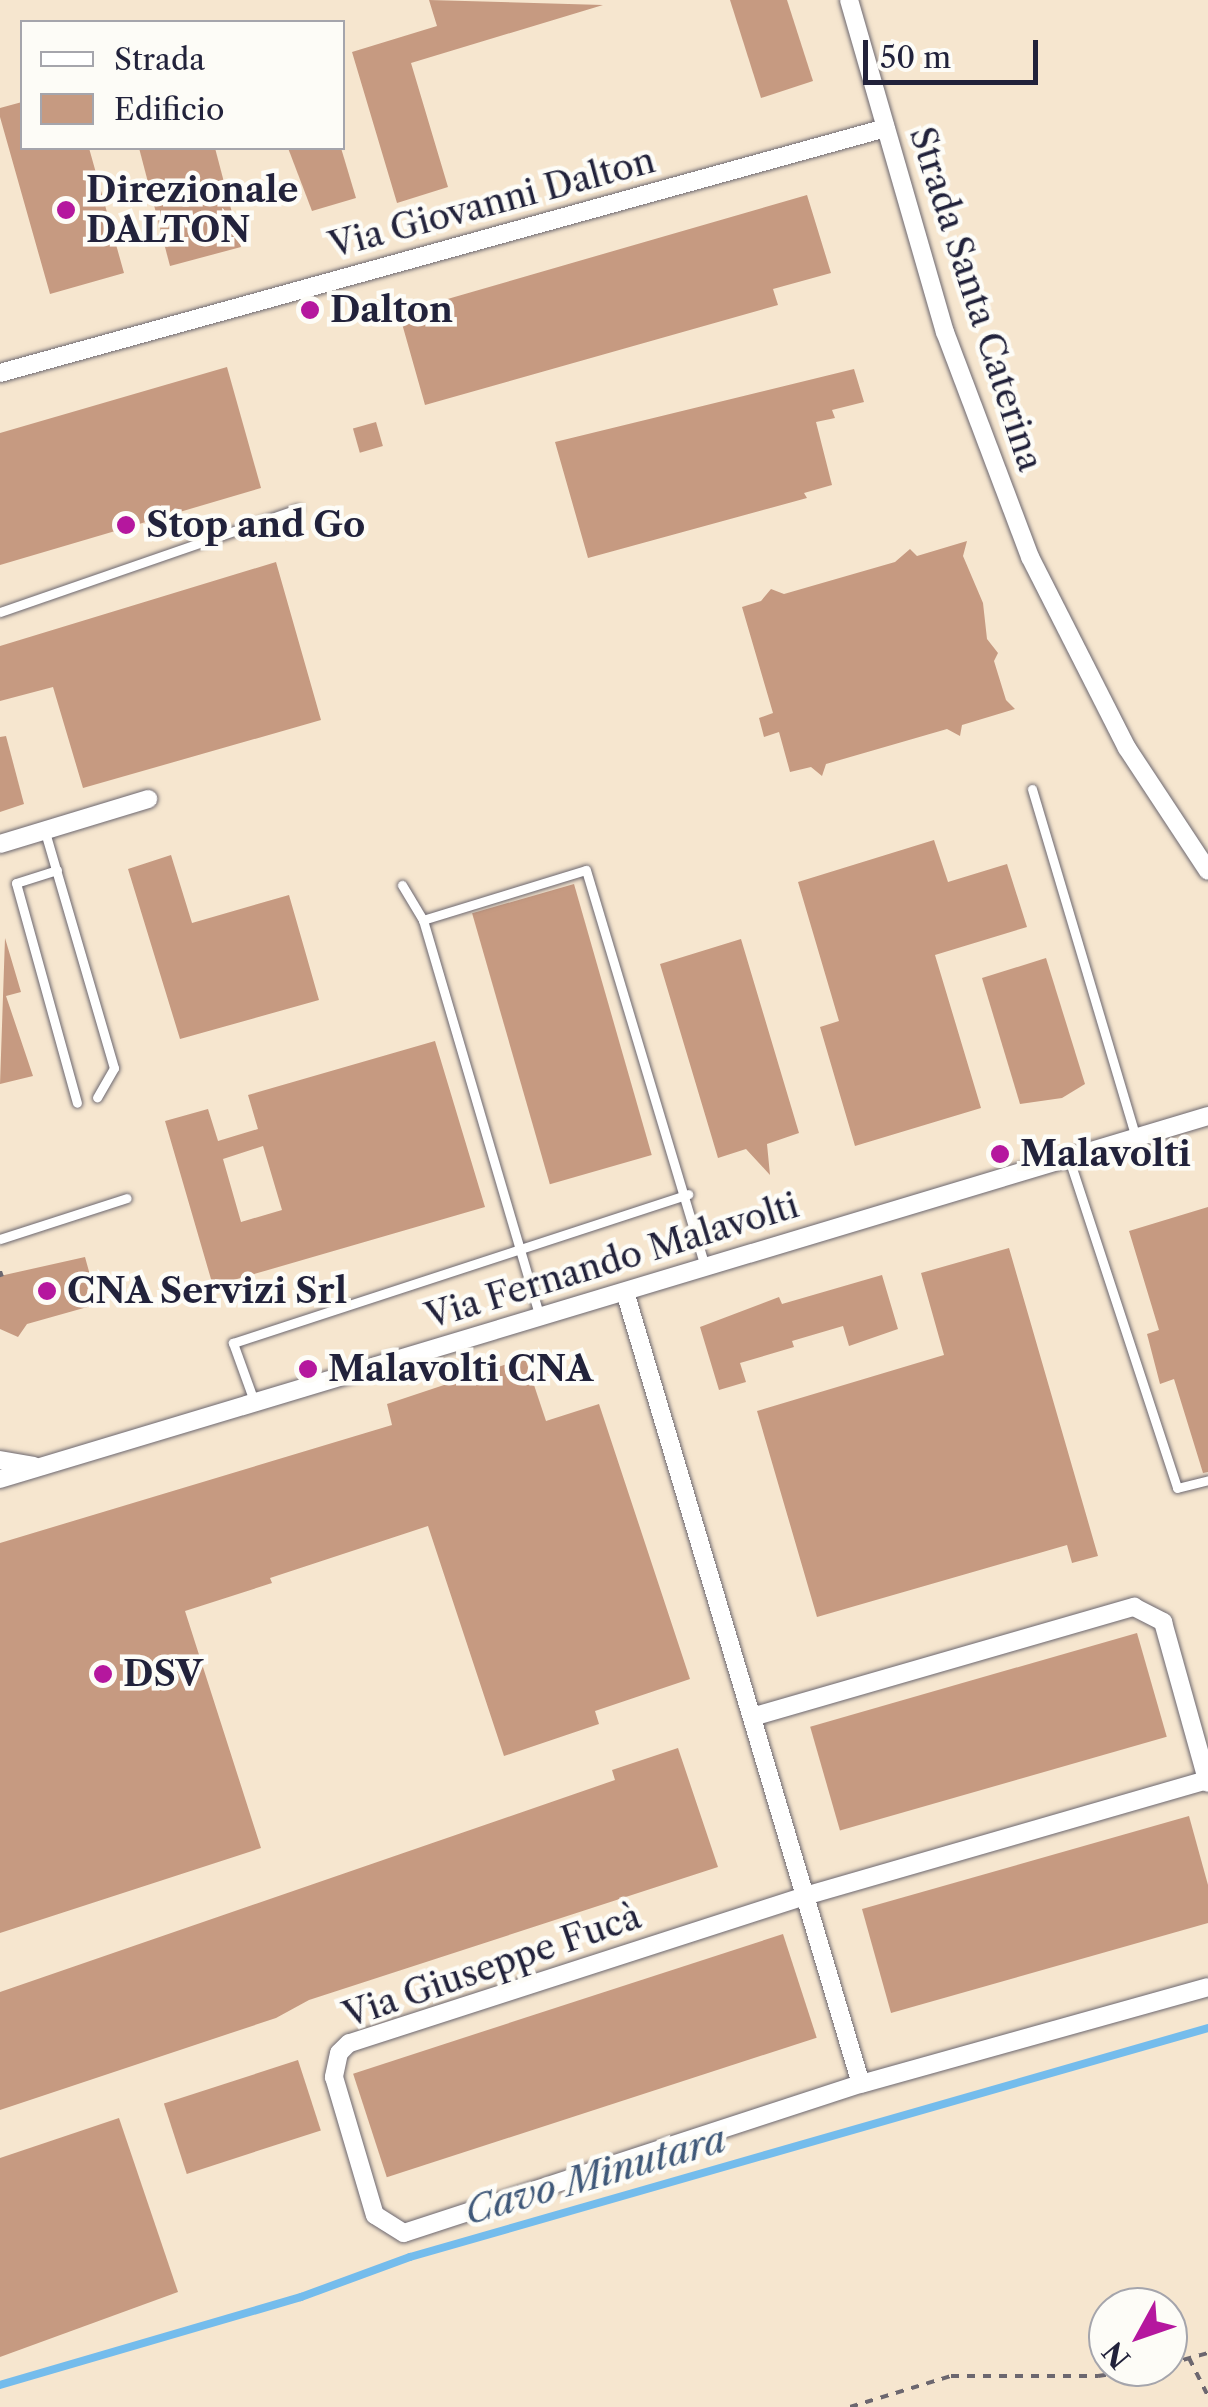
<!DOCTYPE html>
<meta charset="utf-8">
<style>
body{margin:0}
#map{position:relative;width:1208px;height:2407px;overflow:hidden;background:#f6e6cf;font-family:"Libre Caslon Text",serif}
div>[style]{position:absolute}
.stream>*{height:8px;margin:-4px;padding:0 4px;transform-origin:4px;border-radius:4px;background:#74bcec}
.building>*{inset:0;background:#c69a81;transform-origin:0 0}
.path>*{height:4px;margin-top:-2px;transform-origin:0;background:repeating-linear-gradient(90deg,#6c676f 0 8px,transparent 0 16px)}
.roads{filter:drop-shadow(0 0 2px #6c676f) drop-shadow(0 0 2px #6c676f)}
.lane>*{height:9px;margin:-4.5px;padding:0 4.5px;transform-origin:4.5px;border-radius:4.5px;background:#fff}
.street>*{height:18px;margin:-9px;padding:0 9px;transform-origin:9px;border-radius:9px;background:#fff}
.dots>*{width:28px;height:28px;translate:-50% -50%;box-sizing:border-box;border:5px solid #fdfcf7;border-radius:50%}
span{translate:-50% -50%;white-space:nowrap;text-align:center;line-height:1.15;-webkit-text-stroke:9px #fdfcf7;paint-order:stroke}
.poi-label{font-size:35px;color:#22223b;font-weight:700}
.left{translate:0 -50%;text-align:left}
.street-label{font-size:35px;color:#22223b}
.water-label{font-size:38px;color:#3f5879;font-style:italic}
.legend{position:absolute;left:20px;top:20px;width:325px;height:130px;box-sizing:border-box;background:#fdfcf7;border:2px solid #a5a5ac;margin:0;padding:12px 18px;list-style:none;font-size:30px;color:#22223b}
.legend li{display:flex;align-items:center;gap:20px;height:50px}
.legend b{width:50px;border:2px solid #a5a5ac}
.north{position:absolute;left:1088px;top:2287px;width:100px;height:100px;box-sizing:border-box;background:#fdfcf7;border:2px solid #a5a5ac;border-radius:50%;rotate:230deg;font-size:28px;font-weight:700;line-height:40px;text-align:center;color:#22223b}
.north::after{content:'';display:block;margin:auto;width:35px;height:45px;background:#b5179e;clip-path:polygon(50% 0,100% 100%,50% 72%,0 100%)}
.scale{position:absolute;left:863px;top:40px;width:175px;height:45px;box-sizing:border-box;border:5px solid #22223b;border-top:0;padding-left:12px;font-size:30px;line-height:35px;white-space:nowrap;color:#22223b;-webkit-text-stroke:8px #fdfcf7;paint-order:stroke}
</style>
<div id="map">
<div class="stream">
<div style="left:0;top:2385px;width:314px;rotate:-16.3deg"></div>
<div style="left:301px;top:2297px;width:116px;rotate:-20.2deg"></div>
<div style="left:410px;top:2257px;width:830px;rotate:-16.01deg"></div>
</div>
<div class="building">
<div style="clip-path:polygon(429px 0,603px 5px,411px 63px,448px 187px,397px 203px,352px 52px,437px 26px)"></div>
<div style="clip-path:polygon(730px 0,787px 0,813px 81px,761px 98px)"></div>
<div style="clip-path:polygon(22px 102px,22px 148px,89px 148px,124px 273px,50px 294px,0 117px,0 108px)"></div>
<div style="clip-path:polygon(139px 148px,215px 148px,241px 247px,170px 266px)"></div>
<div style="clip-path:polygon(288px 148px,341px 148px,356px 198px,312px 211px)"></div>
<div style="clip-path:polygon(807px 195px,831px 273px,773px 289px,778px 305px,425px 405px,399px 313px)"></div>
<div style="clip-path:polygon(227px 367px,261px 488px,0 565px,0 433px)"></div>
<div style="clip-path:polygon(854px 369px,864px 402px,832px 410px,835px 418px,816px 422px,832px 485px,804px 493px,807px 498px,588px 558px,555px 442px)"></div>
<div style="left:376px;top:422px;width:25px;height:24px;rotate:74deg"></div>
<div style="clip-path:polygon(967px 541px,963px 556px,983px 603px,987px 639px,998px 653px,994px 661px,1006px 700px,1015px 709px,962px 725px,960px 736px,947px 729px,826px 764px,822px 776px,811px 767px,790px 772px,779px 732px,764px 737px,759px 718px,773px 713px,742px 607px,761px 601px,771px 589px,784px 594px,895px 562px,910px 549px,917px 556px)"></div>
<div style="clip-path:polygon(276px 562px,321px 720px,83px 788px,53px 687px,0 701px,0 646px)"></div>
<div style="clip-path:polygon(6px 736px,24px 804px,0 812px,0 737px)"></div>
<div style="clip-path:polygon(934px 840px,948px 882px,1007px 864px,1027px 927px,935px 955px,981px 1108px,855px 1146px,820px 1027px,839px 1021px,798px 882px)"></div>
<div style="clip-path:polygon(171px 855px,192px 923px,289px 895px,319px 1000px,180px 1039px,128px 869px)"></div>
<div style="left:574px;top:884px;width:282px;height:106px;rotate:74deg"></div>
<div style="clip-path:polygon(5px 938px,21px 992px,6px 996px,33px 1076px,0 1084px)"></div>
<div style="clip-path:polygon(741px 939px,799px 1133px,767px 1144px,770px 1175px,746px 1149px,718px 1158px,660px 964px)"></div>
<div style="clip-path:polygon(1046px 958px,1085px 1084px,1062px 1098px,1020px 1104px,982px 978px)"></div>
<div style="clip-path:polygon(evenodd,435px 1041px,485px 1207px,213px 1286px,165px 1121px,208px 1109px,218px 1141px,258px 1129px,248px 1095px,435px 1041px,263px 1146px,282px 1210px,241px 1222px,223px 1159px,263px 1146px)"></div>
<div style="clip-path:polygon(1208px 1207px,1208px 1472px,1203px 1473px,1174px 1379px,1160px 1384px,1147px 1334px,1159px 1330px,1129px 1231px)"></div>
<div style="clip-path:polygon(1009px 1248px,1098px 1556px,1072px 1563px,1067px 1545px,817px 1617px,757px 1411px,944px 1355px,921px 1273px)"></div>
<div style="clip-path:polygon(85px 1257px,98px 1304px,27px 1324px,18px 1337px,0 1329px,0 1276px)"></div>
<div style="clip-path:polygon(882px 1275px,898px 1329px,849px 1346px,843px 1326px,792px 1341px,794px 1347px,740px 1363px,746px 1382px,719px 1390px,700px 1327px,779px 1297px,782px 1304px)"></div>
<div style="clip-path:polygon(525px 1358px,546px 1421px,599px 1404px,690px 1679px,595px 1711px,599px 1724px,504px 1756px,428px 1526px,270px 1578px,272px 1583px,185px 1611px,261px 1848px,0 1933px,0 1543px,392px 1425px,387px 1404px)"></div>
<div style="left:1137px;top:1633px;width:108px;height:340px;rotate:74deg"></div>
<div style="clip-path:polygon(678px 1748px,718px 1867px,309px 2000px,276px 2018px,0 2110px,0 1992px,615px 1780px,612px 1770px)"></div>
<div style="clip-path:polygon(1189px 1816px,1208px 1885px,1208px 1923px,891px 2013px,862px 1909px)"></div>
<div style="left:783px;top:1934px;width:109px;height:452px;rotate:72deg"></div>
<div style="left:298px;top:2060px;width:74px;height:141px;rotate:72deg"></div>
<div style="clip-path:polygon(119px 2118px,178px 2292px,0 2357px,0 2158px)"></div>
</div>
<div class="path">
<div style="left:0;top:1271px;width:6px;rotate:72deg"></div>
<div style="left:1189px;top:2358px;width:42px;rotate:63.4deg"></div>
<div style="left:1168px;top:2364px;width:41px;rotate:-15.4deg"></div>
<div style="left:850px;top:2407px;width:106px;rotate:-17.1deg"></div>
<div style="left:951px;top:2376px;width:147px"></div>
<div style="left:1098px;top:2376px;width:62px;rotate:-8.4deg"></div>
</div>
<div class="roads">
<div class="lane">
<div style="left:0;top:612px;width:315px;rotate:-19.1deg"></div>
<div style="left:1032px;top:789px;width:363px;rotate:73.4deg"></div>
<div style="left:45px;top:832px;width:246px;rotate:73.7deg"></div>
<div style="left:114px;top:1068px;width:34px;rotate:120deg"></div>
<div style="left:57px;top:870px;width:43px;rotate:162.4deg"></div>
<div style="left:16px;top:883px;width:228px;rotate:74.5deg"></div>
<div style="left:402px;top:885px;width:41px;rotate:59deg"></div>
<div style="left:423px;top:920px;width:414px;rotate:73.6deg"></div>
<div style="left:423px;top:920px;width:170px;rotate:-17.1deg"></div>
<div style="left:586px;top:870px;width:414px;rotate:73.3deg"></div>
<div style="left:1069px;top:1159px;width:346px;rotate:71.8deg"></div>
<div style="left:1177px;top:1488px;width:32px;rotate:-14deg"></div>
<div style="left:0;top:1239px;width:133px;rotate:-17.9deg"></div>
<div style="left:254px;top:1401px;width:62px;rotate:-109.9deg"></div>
<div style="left:233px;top:1343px;width:479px;rotate:-18.1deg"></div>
</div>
<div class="street">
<div style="left:849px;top:0;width:346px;rotate:73.9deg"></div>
<div style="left:945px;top:332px;width:241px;rotate:69.3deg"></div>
<div style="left:1030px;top:557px;width:214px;rotate:63.1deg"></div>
<div style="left:1127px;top:748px;width:147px;rotate:56.6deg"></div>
<div style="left:0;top:373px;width:919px;rotate:-15.46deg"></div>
<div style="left:0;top:844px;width:155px;rotate:-16.9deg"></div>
<div style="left:625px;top:1292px;width:826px;rotate:73.41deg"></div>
<div style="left:0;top:1460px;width:34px;rotate:10deg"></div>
<div style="left:0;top:1479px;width:1261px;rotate:-16.73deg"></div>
<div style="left:752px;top:1717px;width:398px;rotate:-16.1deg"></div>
<div style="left:1134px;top:1607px;width:33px;rotate:27deg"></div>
<div style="left:1163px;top:1622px;width:167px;rotate:74.4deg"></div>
<div style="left:1207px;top:1780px;width:418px;rotate:163.9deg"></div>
<div style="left:805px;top:1896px;width:479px;rotate:162.1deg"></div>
<div style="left:349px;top:2043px;width:14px;rotate:135deg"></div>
<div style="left:339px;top:2053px;width:25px;rotate:102deg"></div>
<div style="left:334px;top:2077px;width:144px;rotate:73.5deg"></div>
<div style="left:375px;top:2215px;width:34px;rotate:32deg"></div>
<div style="left:404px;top:2233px;width:481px;rotate:-18.1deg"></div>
<div style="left:861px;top:2084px;width:360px;rotate:-15.6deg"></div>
</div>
</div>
<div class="dots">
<div style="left:66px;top:210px;background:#b5179e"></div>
<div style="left:310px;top:310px;background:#b5179e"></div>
<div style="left:126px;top:525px;background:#b5179e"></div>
<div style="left:1000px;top:1154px;background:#b5179e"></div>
<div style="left:47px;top:1291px;background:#b5179e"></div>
<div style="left:308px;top:1369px;background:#b5179e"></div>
<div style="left:103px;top:1674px;background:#b5179e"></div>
</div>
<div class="poi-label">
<span class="left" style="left:86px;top:210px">Direzionale<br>DALTON</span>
<span class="left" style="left:330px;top:310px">Dalton</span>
<span class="left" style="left:146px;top:525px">Stop and Go</span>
<span class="left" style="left:1020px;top:1154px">Malavolti</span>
<span class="left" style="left:67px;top:1291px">CNA Servizi Srl</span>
<span class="left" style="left:328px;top:1369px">Malavolti CNA</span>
<span class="left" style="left:123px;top:1674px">DSV</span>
</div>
<div class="street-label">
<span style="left:492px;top:203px;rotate:-15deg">Via Giovanni Dalton</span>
<span style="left:976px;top:299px;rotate:72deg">Strada Santa Caterina</span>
<span style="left:612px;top:1261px;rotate:-17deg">Via Fernando Malavolti</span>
<span style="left:492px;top:1966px;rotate:-19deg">Via Giuseppe Fucà</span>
</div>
<div class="water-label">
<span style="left:595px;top:2175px;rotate:-16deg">Cavo Minutara</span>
</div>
<ul class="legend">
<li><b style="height:12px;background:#fff"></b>Strada</li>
<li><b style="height:28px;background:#c69a81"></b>Edificio</li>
</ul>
<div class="north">N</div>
<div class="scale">50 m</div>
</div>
